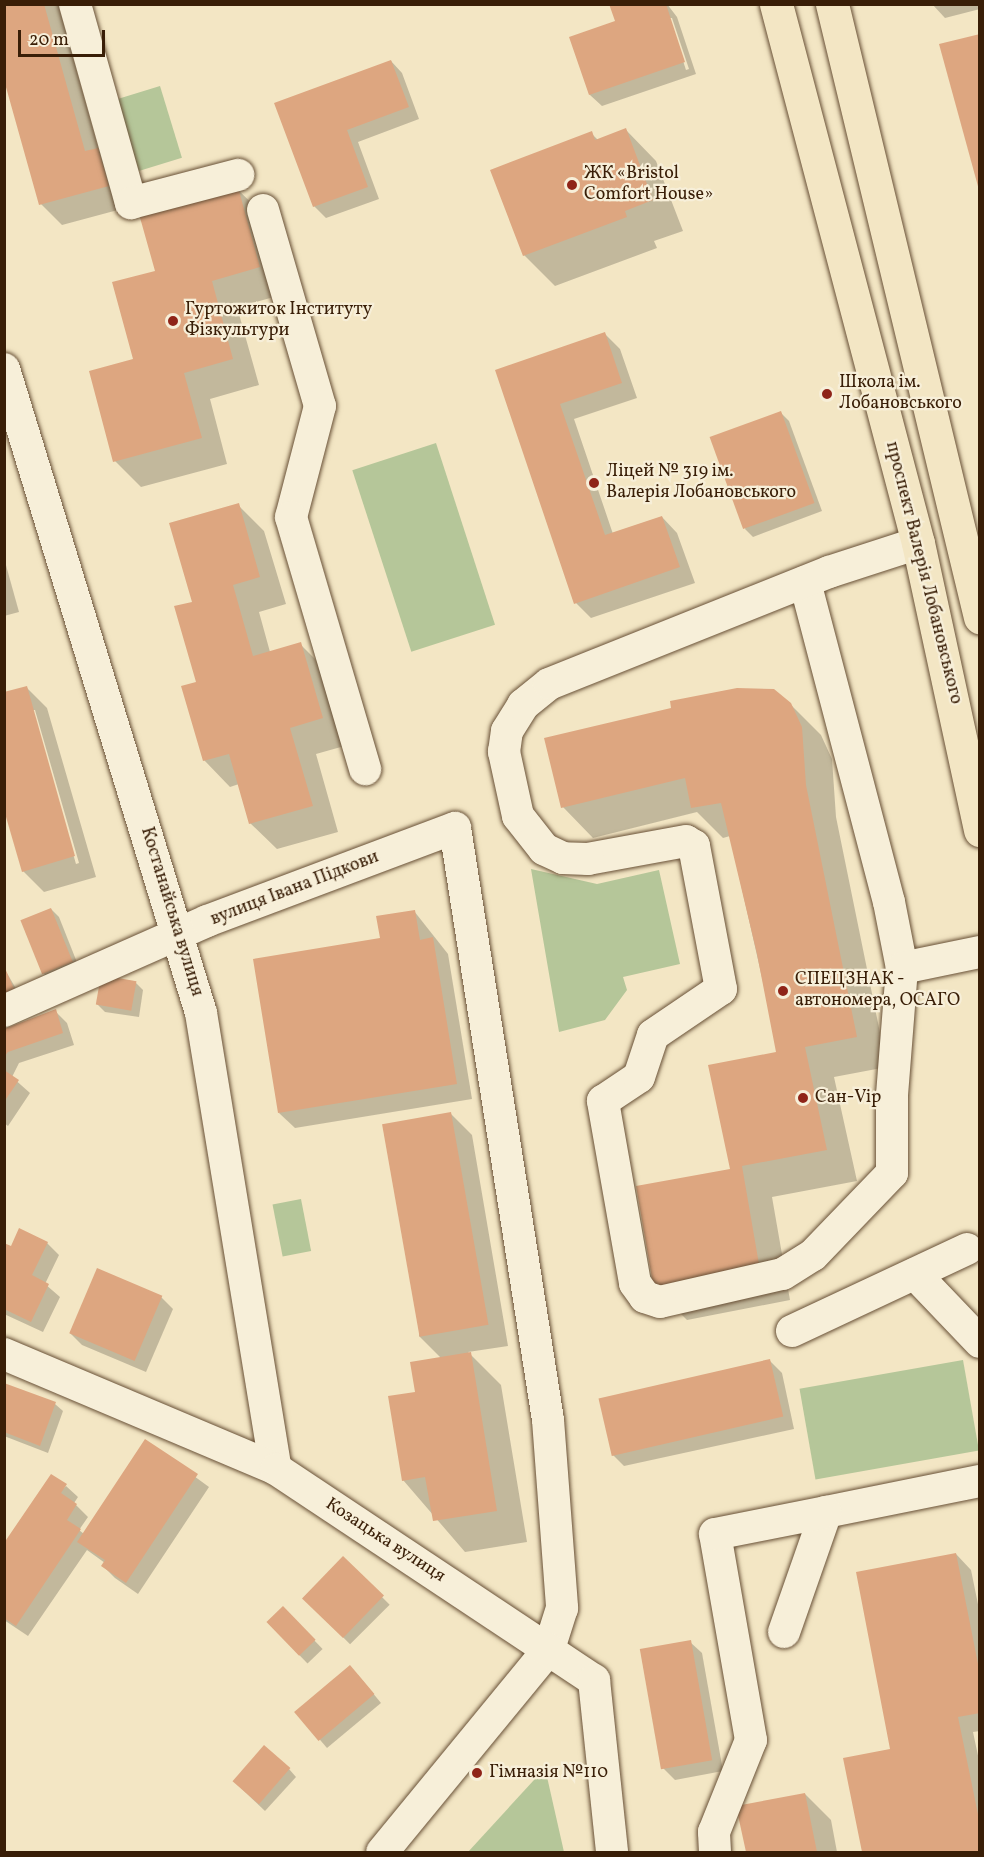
<!DOCTYPE html>
<meta charset="utf-8">
<style>
body{margin:0}
#map{position:relative;width:984px;height:1857px;overflow:hidden;background:#f3e6c4;font-family:Vollkorn,serif}
div>[style]{position:absolute}
.green>*{inset:0;background:#b5c699;transform-origin:0 0}
.shadow>*{inset:0;background:#0003;transform-origin:0 0}
.building>*{inset:0;background:#dda680;transform-origin:0 0}
.roads{filter:drop-shadow(0 0 2px #685036) drop-shadow(0 0 2px #685036)}
.minor>*{height:32px;margin:-16px;padding:0 16px;transform-origin:16px;border-radius:16px;background:#f7efd9}
.major>*{height:33px;margin:-16.5px;padding:0 16.5px;transform-origin:16.5px;border-radius:16.5px;background:#f3e6c4}
.dots>*{width:16px;height:16px;translate:-50% -50%;box-sizing:border-box;border:3px solid #f7efd9;border-radius:50%}
span{translate:-50% -50%;white-space:nowrap;text-align:center;line-height:1.15;-webkit-text-stroke:4.5px #f7efd9;paint-order:stroke}
.poi-label{font-size:18px;color:#391e07}
.left{translate:0 -50%;text-align:left}
.street-label{font-size:18px;color:#391e07}
.frame{position:absolute;inset:0;border:6px solid #391e07;pointer-events:none}
.scale{position:absolute;left:18px;top:30px;width:87px;height:27px;box-sizing:border-box;border:3px solid #391e07;border-top:0;padding-left:8px;font-size:18px;line-height:21px;white-space:nowrap;color:#391e07;-webkit-text-stroke:4px #f7efd9;paint-order:stroke}
</style>
<div id="map">
<div class="green">
<div style="left:160px;top:86px;width:75px;height:45px;rotate:73deg"></div>
<div style="left:436px;top:443px;width:191px;height:88px;rotate:72deg"></div>
<div style="clip-path:polygon(531px 869px,597px 884px,659px 870px,680px 964px,623px 977px,627px 990px,605px 1020px,559px 1032px)"></div>
<div style="left:301px;top:1199px;width:53px;height:29px;rotate:79deg"></div>
<div style="left:963px;top:1360px;width:92px;height:166px;rotate:80deg"></div>
<div style="clip-path:polygon(545px 1768px,564px 1852px,468px 1852px)"></div>
</div>
<div class="shadow">
<div style="clip-path:polygon(4px 4px,58px 4px,99px 151px,118px 170px,129px 207px,62px 225px,41px 204px)"></div>
<div style="clip-path:polygon(evenodd,611px 4px,667px 4px,677px 17px,696px 74px,602px 106px,590px 95px,571px 38px,617px 22px,611px 4px,669px 18px,672px 18px,689px 69px,686px 70px,669px 18px)"></div>
<div style="clip-path:polygon(932px 4px,980px 4px,980px 9px,945px 18px)"></div>
<div style="clip-path:polygon(391px 61px,402px 73px,419px 119px,358px 142px,379px 199px,326px 218px,314px 206px,276px 104px)"></div>
<div style="clip-path:polygon(626px 130px,656px 161px,683px 231px,654px 241px,657px 248px,555px 286px,524px 255px,591px 133px,598px 140px)"></div>
<div style="clip-path:polygon(237px 189px,264px 215px,285px 294px,237px 307px,259px 385px,210px 399px,227px 464px,141px 487px,115px 461px,157px 272px)"></div>
<div style="clip-path:polygon(605px 334px,620px 349px,637px 398px,574px 419px,613px 534px,662px 517px,677px 533px,695px 583px,591px 618px,576px 603px,496px 371px)"></div>
<div style="clip-path:polygon(781px 413px,789px 421px,822px 511px,753px 537px,745px 529px)"></div>
<div style="clip-path:polygon(238px 505px,264px 531px,286px 604px,259px 612px,270px 652px,300px 644px,326px 670px,348px 745px,316px 754px,338px 832px,277px 849px,250px 823px,239px 784px,230px 787px,204px 760px,194px 603px)"></div>
<div style="clip-path:polygon(4px 558px,19px 612px,4px 616px)"></div>
<div style="clip-path:polygon(evenodd,26px 687px,47px 708px,96px 877px,44px 892px,23px 871px,26px 687px,32px 710px,35px 710px,79px 863px,76px 864px,32px 710px)"></div>
<div style="clip-path:polygon(790px 704px,821px 735px,832px 759px,836px 817px,887px 1067px,834px 1077px,857px 1181px,772px 1197px,790px 1300px,687px 1320px,656px 1289px,732px 1171px,779px 1053px,730px 836px,723px 838px,697px 812px,593px 838px,563px 807px)"></div>
<div style="clip-path:polygon(51px 909px,59px 917px,80px 970px,51px 981px,43px 973px,22px 921px)"></div>
<div style="clip-path:polygon(414px 911px,448px 954px,472px 1099px,295px 1128px,279px 1113px,381px 939px)"></div>
<div style="clip-path:polygon(4px 968px,22px 999px,4px 1007px)"></div>
<div style="clip-path:polygon(135px 982px,143px 990px,139px 1017px,105px 1012px,97px 1004px)"></div>
<div style="clip-path:polygon(55px 1011px,67px 1023px,74px 1045px,19px 1063px,12px 1077px,30px 1093px,8px 1126px,4px 1123px,4px 1031px)"></div>
<div style="clip-path:polygon(451px 1114px,472px 1135px,508px 1346px,468px 1352px,501px 1385px,527px 1542px,465px 1552px,403px 1480px,417px 1393px,442px 1359px,419px 1336px)"></div>
<div style="clip-path:polygon(47px 1243px,59px 1255px,45px 1284px,60px 1297px,43px 1332px,4px 1314px,4px 1245px,11px 1248px)"></div>
<div style="clip-path:polygon(161px 1297px,173px 1309px,146px 1372px,82px 1345px,70px 1333px)"></div>
<div style="clip-path:polygon(770px 1361px,782px 1373px,794px 1429px,624px 1466px,612px 1454px)"></div>
<div style="clip-path:polygon(4px 1384px,55px 1404px,63px 1411px,48px 1453px,4px 1436px)"></div>
<div style="clip-path:polygon(146px 1441px,209px 1487px,138px 1594px,115px 1578px,103px 1566px,105px 1563px,87px 1550px,28px 1636px,4px 1620px,4px 1546px,66px 1486px,78px 1497px,74px 1503px,88px 1517px,79px 1530px,84px 1534px)"></div>
<div style="clip-path:polygon(956px 1554px,971px 1570px,980px 1614px,980px 1731px,973px 1732px,980px 1765px,980px 1852px,863px 1852px,845px 1759px,891px 1750px)"></div>
<div style="left:343px;top:1558px;width:66px;height:56px;rotate:45deg"></div>
<div style="left:283px;top:1608px;width:57px;height:21px;rotate:46deg"></div>
<div style="clip-path:polygon(690px 1642px,702px 1653px,723px 1771px,675px 1780px,663px 1768px)"></div>
<div style="clip-path:polygon(358px 1675px,381px 1703px,327px 1748px,296px 1712px)"></div>
<div style="clip-path:polygon(289px 1769px,296px 1777px,265px 1811px,241px 1788px)"></div>
<div style="clip-path:polygon(805px 1794px,831px 1820px,837px 1852px,747px 1852px,738px 1807px)"></div>
</div>
<div class="building">
<div style="clip-path:polygon(4px 4px,44px 4px,85px 151px,98px 148px,109px 186px,39px 205px,4px 80px)"></div>
<div style="clip-path:polygon(609px 4px,666px 4px,685px 62px,589px 95px,569px 37px,615px 21px)"></div>
<div style="clip-path:polygon(980px 34px,980px 190px,979px 190px,939px 44px)"></div>
<div style="clip-path:polygon(391px 60px,409px 107px,347px 130px,368px 187px,313px 207px,274px 103px)"></div>
<div style="clip-path:polygon(626px 128px,653px 200px,625px 211px,627px 217px,523px 256px,490px 170px,592px 131px,595px 140px)"></div>
<div style="clip-path:polygon(238px 187px,260px 267px,212px 281px,233px 359px,184px 373px,202px 438px,113px 462px,89px 371px,133px 359px,112px 282px,155px 271px,139px 214px)"></div>
<div style="clip-path:polygon(605px 332px,622px 383px,560px 404px,605px 535px,662px 516px,680px 567px,574px 604px,495px 370px)"></div>
<div style="left:781px;top:411px;width:98px;height:76px;rotate:70deg"></div>
<div style="clip-path:polygon(239px 503px,260px 577px,233px 585px,253px 656px,301px 642px,323px 718px,290px 728px,313px 806px,249px 824px,229px 754px,203px 761px,181px 686px,196px 682px,174px 606px,192px 602px,169px 523px)"></div>
<div style="clip-path:polygon(27px 686px,75px 856px,22px 872px,4px 810px,4px 692px)"></div>
<div style="clip-path:polygon(737px 688px,774px 689px,791px 703px,802px 727px,806px 785px,857px 1037px,805px 1047px,827px 1150px,742px 1166px,760px 1270px,654px 1290px,636px 1186px,730px 1169px,708px 1065px,776px 1052px,757px 954px,721px 803px,691px 808px,685px 778px,561px 808px,544px 738px,671px 708px,670px 701px)"></div>
<div style="left:51px;top:908px;width:58px;height:33px;rotate:68deg"></div>
<div style="clip-path:polygon(415px 910px,420px 940px,433px 937px,457px 1084px,278px 1113px,253px 959px,380px 938px,376px 916px)"></div>
<div style="clip-path:polygon(4px 966px,15px 991px,4px 996px)"></div>
<div style="left:101px;top:975px;width:36px;height:30px;rotate:10deg"></div>
<div style="clip-path:polygon(56px 1009px,63px 1033px,8px 1052px,4px 1057px,4px 1029px)"></div>
<div style="clip-path:polygon(4px 1070px,19px 1080px,4px 1102px)"></div>
<div style="left:451px;top:1112px;width:216px;height:70px;rotate:80deg"></div>
<div style="clip-path:polygon(19px 1228px,48px 1242px,32px 1275px,49px 1284px,31px 1322px,4px 1309px,4px 1243px,11px 1246px)"></div>
<div style="left:97px;top:1268px;width:71px;height:71px;rotate:23deg"></div>
<div style="clip-path:polygon(471px 1352px,497px 1511px,433px 1521px,425px 1477px,402px 1481px,388px 1396px,415px 1392px,410px 1362px)"></div>
<div style="left:770px;top:1359px;width:59px;height:176px;rotate:77deg"></div>
<div style="clip-path:polygon(4px 1383px,56px 1402px,40px 1446px,4px 1432px)"></div>
<div style="clip-path:polygon(145px 1439px,198px 1474px,126px 1583px,101px 1566px,105px 1560px,77px 1542px)"></div>
<div style="clip-path:polygon(51px 1474px,67px 1484px,61px 1493px,77px 1504px,67px 1520px,81px 1529px,16px 1626px,4px 1618px,4px 1543px)"></div>
<div style="clip-path:polygon(956px 1553px,980px 1674px,980px 1713px,958px 1717px,980px 1824px,980px 1852px,862px 1852px,843px 1758px,890px 1749px,856px 1572px)"></div>
<div style="left:343px;top:1556px;width:57px;height:59px;rotate:44deg"></div>
<div style="left:283px;top:1606px;width:47px;height:23px;rotate:46deg"></div>
<div style="left:691px;top:1640px;width:122px;height:52px;rotate:80deg"></div>
<div style="left:350px;top:1665px;width:38px;height:73px;rotate:50deg"></div>
<div style="left:264px;top:1745px;width:35px;height:48px;rotate:41deg"></div>
<div style="clip-path:polygon(805px 1793px,817px 1852px,746px 1852px,736px 1806px)"></div>
</div>
<div class="roads">
<div class="minor">
<div style="left:75px;top:4px;width:207px;rotate:74.3deg"></div>
<div style="left:131px;top:203px;width:111px;rotate:-14.7deg"></div>
<div style="left:263px;top:210px;width:204px;rotate:73.8deg"></div>
<div style="left:320px;top:406px;width:115px;rotate:104.6deg"></div>
<div style="left:291px;top:517px;width:263px;rotate:73.6deg"></div>
<div style="left:4px;top:369px;width:673px;rotate:72.99deg"></div>
<div style="left:201px;top:1013px;width:462px;rotate:80.7deg"></div>
<div style="left:805px;top:582px;width:331px;rotate:75.3deg"></div>
<div style="left:889px;top:902px;width:67px;rotate:78.9deg"></div>
<div style="left:902px;top:968px;width:127px;rotate:94.5deg"></div>
<div style="left:892px;top:1095px;width:78px;rotate:90deg"></div>
<div style="left:892px;top:1173px;width:114px;rotate:133.9deg"></div>
<div style="left:813px;top:1255px;width:36px;rotate:148deg"></div>
<div style="left:782px;top:1274px;width:125px;rotate:167.1deg"></div>
<div style="left:660px;top:1302px;width:16px;rotate:-162deg"></div>
<div style="left:645px;top:1297px;width:17px;rotate:-126deg"></div>
<div style="left:635px;top:1283px;width:185px;rotate:-100deg"></div>
<div style="left:603px;top:1101px;width:43px;rotate:-33.7deg"></div>
<div style="left:639px;top:1077px;width:44px;rotate:-71.6deg"></div>
<div style="left:653px;top:1035px;width:82px;rotate:-34.1deg"></div>
<div style="left:721px;top:989px;width:146px;rotate:-100.7deg"></div>
<div style="left:694px;top:846px;width:9px;rotate:-148deg"></div>
<div style="left:686px;top:841px;width:100px;rotate:169.6deg"></div>
<div style="left:588px;top:859px;width:25px;rotate:-178deg"></div>
<div style="left:563px;top:858px;width:21px;rotate:-155deg"></div>
<div style="left:544px;top:849px;width:42px;rotate:-128.2deg"></div>
<div style="left:518px;top:816px;width:66px;rotate:-102.3deg"></div>
<div style="left:504px;top:752px;width:21px;rotate:-82deg"></div>
<div style="left:507px;top:731px;width:31px;rotate:-58deg"></div>
<div style="left:523px;top:705px;width:33px;rotate:-39deg"></div>
<div style="left:549px;top:684px;width:302px;rotate:-21.8deg"></div>
<div style="left:829px;top:572px;width:94px;rotate:-18deg"></div>
<div style="left:902px;top:968px;width:80px;rotate:-11.6deg"></div>
<div style="left:4px;top:1011px;width:222px;rotate:-23.9deg"></div>
<div style="left:207px;top:921px;width:265px;rotate:-20.6deg"></div>
<div style="left:455px;top:828px;width:599px;rotate:81.07deg"></div>
<div style="left:548px;top:1420px;width:189px;rotate:85.7deg"></div>
<div style="left:562px;top:1608px;width:43px;rotate:107.6deg"></div>
<div style="left:549px;top:1649px;width:263px;rotate:129.4deg"></div>
<div style="left:915px;top:1274px;width:94px;rotate:46.3deg"></div>
<div style="left:792px;top:1331px;width:193px;rotate:-25.1deg"></div>
<div style="left:4px;top:1354px;width:295px;rotate:22.9deg"></div>
<div style="left:276px;top:1469px;width:382px;rotate:33.6deg"></div>
<div style="left:594px;top:1680px;width:173px;rotate:84deg"></div>
<div style="left:784px;top:1632px;width:127px;rotate:-70.7deg"></div>
<div style="left:826px;top:1512px;width:157px;rotate:-11.4deg"></div>
<div style="left:715px;top:1852px;width:20px;rotate:-93deg"></div>
<div style="left:714px;top:1832px;width:99px;rotate:-68.1deg"></div>
<div style="left:751px;top:1740px;width:209px;rotate:-99.9deg"></div>
<div style="left:715px;top:1534px;width:113px;rotate:-11.2deg"></div>
</div>
<div class="major">
<div style="left:776px;top:4px;width:557px;rotate:75.24deg"></div>
<div style="left:918px;top:543px;width:294px;rotate:77.8deg"></div>
<div style="left:832px;top:4px;width:631px;rotate:76.43deg"></div>
</div>
</div>
<div class="dots">
<div style="left:572px;top:185px;background:#8f2418"></div>
<div style="left:173px;top:321px;background:#8f2418"></div>
<div style="left:827px;top:394px;background:#8f2418"></div>
<div style="left:594px;top:483px;background:#8f2418"></div>
<div style="left:783px;top:991px;background:#8f2418"></div>
<div style="left:803px;top:1098px;background:#8f2418"></div>
<div style="left:477px;top:1773px;background:#8f2418"></div>
</div>
<div class="poi-label">
<span class="left" style="left:584px;top:185px">ЖК «Bristol<br>Comfort House»</span>
<span class="left" style="left:185px;top:321px">Гуртожиток Інституту<br>Фізкультури</span>
<span class="left" style="left:839px;top:394px">Школа ім.<br>Лобановського</span>
<span class="left" style="left:606px;top:483px">Ліцей № 319 ім.<br>Валерія Лобановського</span>
<span class="left" style="left:795px;top:991px">СПЕЦЗНАК -<br>автономера, ОСАГО</span>
<span class="left" style="left:815px;top:1098px">Сан-Vip</span>
<span class="left" style="left:489px;top:1773px">Гімназія №110</span>
</div>
<div class="street-label">
<span style="left:923px;top:573px;rotate:76deg">проспект Валерія Лобановського</span>
<span style="left:295px;top:889px;rotate:-21deg">вулиця Івана Підкови</span>
<span style="left:171px;top:912px;rotate:73deg">Костанайська вулиця</span>
<span style="left:385px;top:1541px;rotate:33deg">Козацька вулиця</span>
</div>
<div class="frame"></div>
<div class="scale">20 m</div>
</div>
